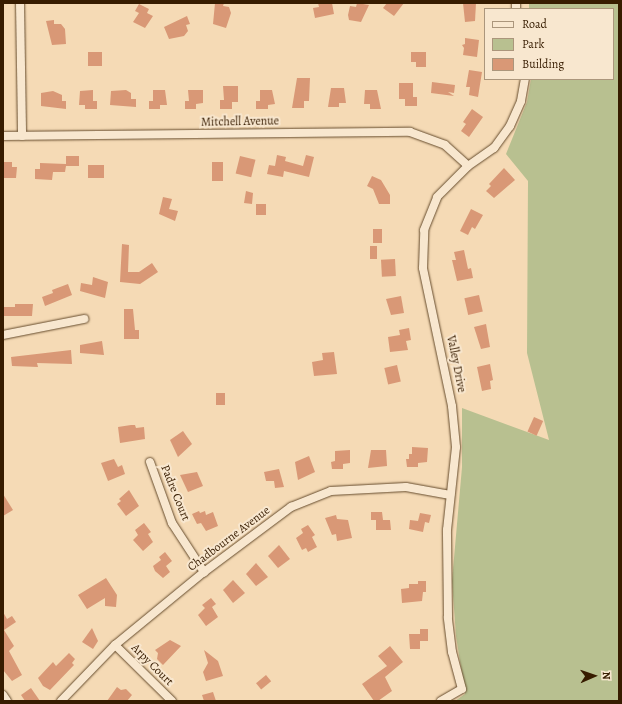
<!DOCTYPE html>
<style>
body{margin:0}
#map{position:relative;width:622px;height:704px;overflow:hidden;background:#f5dab5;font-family:Alegreya,serif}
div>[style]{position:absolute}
.green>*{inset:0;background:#b8c090}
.building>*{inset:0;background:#d99876;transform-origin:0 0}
.roads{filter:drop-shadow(0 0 1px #664c2d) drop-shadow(0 0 1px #664c2d)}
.minor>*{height:8px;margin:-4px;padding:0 4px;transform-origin:4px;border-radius:4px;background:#f8e7cf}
span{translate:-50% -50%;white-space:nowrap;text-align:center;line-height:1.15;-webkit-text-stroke:4px #f8e7cf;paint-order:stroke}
.street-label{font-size:12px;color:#371c00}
.frame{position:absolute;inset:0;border:4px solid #371c00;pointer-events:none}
.legend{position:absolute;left:484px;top:8px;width:130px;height:72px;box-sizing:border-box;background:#f8e7cf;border:1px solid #ab967c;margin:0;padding:5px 7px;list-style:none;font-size:12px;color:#371c00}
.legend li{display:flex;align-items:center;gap:8px;height:20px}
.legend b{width:20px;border:1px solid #ab967c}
.north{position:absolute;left:574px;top:656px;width:40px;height:40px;-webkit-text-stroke:3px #f8e7cf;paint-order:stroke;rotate:88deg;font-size:11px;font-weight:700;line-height:16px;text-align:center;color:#371c00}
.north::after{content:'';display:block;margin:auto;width:14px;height:18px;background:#371c00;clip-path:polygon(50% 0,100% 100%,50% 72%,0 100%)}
</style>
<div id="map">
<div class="green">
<div style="clip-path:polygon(529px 3px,619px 3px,619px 701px,455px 701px,465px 694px,456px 636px,452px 581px,462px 467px,462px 408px,549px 440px,527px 353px,528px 181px,506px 154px,527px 102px,531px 79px,613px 79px,613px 9px,529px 9px)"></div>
</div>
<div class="building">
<div style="clip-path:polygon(215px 3px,224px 3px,223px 6px,229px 7px,231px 13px,226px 28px,213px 24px)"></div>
<div style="clip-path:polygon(318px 3px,332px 3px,334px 14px,315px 18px,313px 8px,319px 7px)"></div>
<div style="clip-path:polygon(357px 3px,369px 5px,361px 22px,349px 20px,348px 15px,350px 6px,356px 7px)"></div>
<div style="clip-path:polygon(387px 3px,404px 3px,394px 16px,383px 8px)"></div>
<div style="clip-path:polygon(463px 3px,476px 3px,475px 21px,465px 22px)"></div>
<div style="clip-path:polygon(139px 4px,149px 9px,147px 13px,153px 16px,145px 28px,133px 22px,139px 13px,135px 11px)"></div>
<div style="clip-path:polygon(187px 16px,190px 24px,186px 25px,188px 31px,184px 36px,169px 39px,164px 27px)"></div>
<div style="clip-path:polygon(54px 20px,54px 24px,61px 24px,65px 29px,66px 44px,52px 45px,46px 21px)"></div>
<div style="clip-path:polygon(465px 38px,479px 40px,477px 57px,463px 55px,464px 48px,462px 45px,465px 44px)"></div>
<div style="left:88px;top:52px;width:14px;height:14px"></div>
<div style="clip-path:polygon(411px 52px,426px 52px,426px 67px,416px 67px,416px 62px,411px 62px)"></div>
<div style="clip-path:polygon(469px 70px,482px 72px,478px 97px,469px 95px,470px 87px,466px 87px)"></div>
<div style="clip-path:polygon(297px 78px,310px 78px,309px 101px,304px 101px,304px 108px,292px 108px)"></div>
<div style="clip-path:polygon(432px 82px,455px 85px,454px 93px,448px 92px,454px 96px,431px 93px)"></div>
<div style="clip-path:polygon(399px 83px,413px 83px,413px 97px,417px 97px,417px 106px,405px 106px,405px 99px,399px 99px)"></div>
<div style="clip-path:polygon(223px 86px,238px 86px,238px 102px,232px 102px,232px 109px,220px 109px,220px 100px,224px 100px)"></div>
<div style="clip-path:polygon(331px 88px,344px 88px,346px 103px,339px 103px,339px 107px,328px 107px)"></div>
<div style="clip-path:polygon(93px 90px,93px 101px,97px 101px,97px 109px,85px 109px,85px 105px,79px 105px,80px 91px)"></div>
<div style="clip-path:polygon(126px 90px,131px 93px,131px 99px,136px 99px,136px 107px,110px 105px,111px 91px)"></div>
<div style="clip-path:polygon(153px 90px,165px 90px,167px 105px,160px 105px,160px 109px,149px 109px,149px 101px,153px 101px)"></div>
<div style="clip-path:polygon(188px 90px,203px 90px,203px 103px,196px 104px,196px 109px,185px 109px,185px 101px,189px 101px)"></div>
<div style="clip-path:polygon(260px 90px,272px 90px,275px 104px,268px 105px,268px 109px,256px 109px,256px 101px,260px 101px)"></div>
<div style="clip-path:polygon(365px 90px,377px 90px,381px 109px,370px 109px,370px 104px,364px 104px)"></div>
<div style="clip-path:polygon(53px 91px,62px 95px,62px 101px,66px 101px,66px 109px,41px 106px,41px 93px)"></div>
<div style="clip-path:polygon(472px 109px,483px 117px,469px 137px,461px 131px,466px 124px,463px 122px)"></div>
<div style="clip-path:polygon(277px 155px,286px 157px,285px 161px,303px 166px,306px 155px,314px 157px,309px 177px,284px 171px,283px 177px,267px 174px,269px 165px,275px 166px)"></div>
<div style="clip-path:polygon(66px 156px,79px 156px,79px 166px,66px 166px,65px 172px,53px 172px,52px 180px,35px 179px,35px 169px,40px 169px,40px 163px,66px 164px)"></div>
<div style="left:240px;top:156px;width:16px;height:18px;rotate:14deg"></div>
<div style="clip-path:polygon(3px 162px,12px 162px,12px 167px,17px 167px,16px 178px,3px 178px)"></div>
<div style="left:212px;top:162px;width:11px;height:19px"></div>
<div style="left:88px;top:165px;width:16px;height:13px"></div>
<div style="clip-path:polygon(504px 168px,515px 180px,494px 198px,486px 191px,491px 186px,489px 184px)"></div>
<div style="clip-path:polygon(372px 176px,381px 180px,390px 195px,390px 204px,379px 204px,373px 189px,367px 186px)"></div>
<div style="clip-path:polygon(246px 191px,253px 193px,252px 204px,244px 203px)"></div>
<div style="clip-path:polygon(163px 197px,172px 199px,169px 209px,178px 211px,175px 221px,159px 214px)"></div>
<div style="left:256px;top:204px;width:10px;height:11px"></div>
<div style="clip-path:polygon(471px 209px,483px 215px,475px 229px,472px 227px,468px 235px,460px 231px)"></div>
<div style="left:373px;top:229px;width:9px;height:14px"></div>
<div style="clip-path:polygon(122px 244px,129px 245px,128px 272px,139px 272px,152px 263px,158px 272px,140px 284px,120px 282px)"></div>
<div style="left:370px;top:246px;width:7px;height:13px"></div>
<div style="clip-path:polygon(464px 250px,468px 269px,471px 268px,473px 278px,457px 281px,452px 260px,456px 260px,454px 252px)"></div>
<div style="left:395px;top:259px;width:17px;height:14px;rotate:87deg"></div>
<div style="clip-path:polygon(93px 277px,108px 282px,105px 298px,80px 291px,81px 283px,92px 285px)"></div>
<div style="clip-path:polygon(68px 284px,72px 295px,45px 306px,42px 297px,53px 293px,52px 290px)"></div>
<div style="left:479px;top:295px;width:17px;height:15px;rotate:77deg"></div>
<div style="clip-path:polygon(401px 296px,404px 313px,391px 315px,386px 299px)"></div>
<div style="clip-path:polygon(15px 304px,33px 304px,32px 316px,3px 316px,3px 307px,15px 307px)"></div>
<div style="clip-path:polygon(124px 309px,133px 309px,135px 330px,139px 330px,139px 339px,124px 339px)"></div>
<div style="clip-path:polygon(486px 324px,490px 347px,481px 349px,474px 327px)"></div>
<div style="clip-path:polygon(409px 328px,411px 340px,406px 341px,408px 350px,390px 352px,388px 337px,400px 335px,399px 330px)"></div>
<div style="clip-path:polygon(102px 341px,104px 355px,80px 353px,80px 345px)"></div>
<div style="clip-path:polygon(71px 350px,72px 364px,37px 363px,38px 367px,12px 366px,11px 357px)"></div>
<div style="clip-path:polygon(334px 352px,337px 374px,314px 376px,312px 362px,323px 360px,322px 353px)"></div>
<div style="clip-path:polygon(490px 364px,493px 380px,490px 381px,491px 389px,482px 391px,477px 367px)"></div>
<div style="left:397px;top:365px;width:17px;height:13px;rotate:77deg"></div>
<div style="left:216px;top:393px;width:9px;height:12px"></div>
<div style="left:534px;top:417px;width:10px;height:16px;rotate:24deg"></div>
<div style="clip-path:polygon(131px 425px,135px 425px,136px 428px,144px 427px,145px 439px,120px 443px,118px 427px)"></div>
<div style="clip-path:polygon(183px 431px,192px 444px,178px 457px,170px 440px)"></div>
<div style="clip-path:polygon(412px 447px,428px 448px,427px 462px,418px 463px,418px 467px,407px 467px,406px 459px,409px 459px,409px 454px,412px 454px)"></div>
<div style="clip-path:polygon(350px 450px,350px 463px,343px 464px,343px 469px,332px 469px,331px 462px,335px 461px,335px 451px)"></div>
<div style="clip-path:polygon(371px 450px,386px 450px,387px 466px,368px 468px)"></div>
<div style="clip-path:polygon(309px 456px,315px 472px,298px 480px,295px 462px)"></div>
<div style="clip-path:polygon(114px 459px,118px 467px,122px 465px,125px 474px,108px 481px,101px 463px)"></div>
<div style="clip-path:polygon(279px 469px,284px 487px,275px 488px,274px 481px,266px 481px,264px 472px)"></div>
<div style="clip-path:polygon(197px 472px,203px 486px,188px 492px,180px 475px)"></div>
<div style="clip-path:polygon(129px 490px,139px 506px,126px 516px,117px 504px,121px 501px,119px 499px)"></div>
<div style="clip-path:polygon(3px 494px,13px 510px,3px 516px)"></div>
<div style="clip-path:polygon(199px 511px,200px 513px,205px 511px,206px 515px,213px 512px,218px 526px,206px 531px,201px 523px,197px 524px,192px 514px)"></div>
<div style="clip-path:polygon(371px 512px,382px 512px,383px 520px,390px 520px,391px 530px,376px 530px,376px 520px,371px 520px)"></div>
<div style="clip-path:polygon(420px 513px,431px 515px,429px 523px,425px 522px,423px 532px,409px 529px,410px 520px,418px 521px)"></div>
<div style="clip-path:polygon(336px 515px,337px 519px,348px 520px,352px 538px,337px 541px,336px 534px,332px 535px,325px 518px)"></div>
<div style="clip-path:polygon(144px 523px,151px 532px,148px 534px,153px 542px,143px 551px,133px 540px,138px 535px,135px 530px)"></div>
<div style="clip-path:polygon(308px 525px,315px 535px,312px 537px,317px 547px,308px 552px,306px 548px,302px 550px,296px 538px,303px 533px,301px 529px)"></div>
<div style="clip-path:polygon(279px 545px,290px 559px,278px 568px,268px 556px)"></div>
<div style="clip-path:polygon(165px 552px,172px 561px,166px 566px,170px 572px,163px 578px,155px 571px,153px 566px,161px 560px,159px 557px)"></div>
<div style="clip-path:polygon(256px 563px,268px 577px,256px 586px,246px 574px)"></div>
<div style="clip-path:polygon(106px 578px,117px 595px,116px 607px,105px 606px,105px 598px,87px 609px,78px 595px)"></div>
<div style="clip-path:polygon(233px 580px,245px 593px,233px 603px,223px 590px)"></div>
<div style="clip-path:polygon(418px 581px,426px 581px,426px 592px,423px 592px,422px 601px,402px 603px,401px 589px,409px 588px,409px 584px,418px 584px)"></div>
<div style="clip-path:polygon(211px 598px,216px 604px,212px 607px,218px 617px,206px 626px,198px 615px,205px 608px,202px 605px)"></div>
<div style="clip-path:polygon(3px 612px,7px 619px,12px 616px,16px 622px,4px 630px,14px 646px,9px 651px,22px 675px,12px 681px,3px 670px)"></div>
<div style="clip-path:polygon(92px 628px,98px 641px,93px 649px,82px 642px)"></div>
<div style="clip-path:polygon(420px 629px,428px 629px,428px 641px,420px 641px,420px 649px,410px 649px,409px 634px,420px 634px)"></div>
<div style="clip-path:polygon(170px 640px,181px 646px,163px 665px,157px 659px,158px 653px,155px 650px)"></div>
<div style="clip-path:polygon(390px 646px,403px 662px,385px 677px,392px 691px,378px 701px,374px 701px,362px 684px,387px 666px,378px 656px)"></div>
<div style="clip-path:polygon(204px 650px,218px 661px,223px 676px,206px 681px,203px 672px,208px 663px)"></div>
<div style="clip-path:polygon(69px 653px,75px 659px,72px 663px,74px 665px,50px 690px,43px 686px,38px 678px,53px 662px,56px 666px)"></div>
<div style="left:266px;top:675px;width:8px;height:13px;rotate:50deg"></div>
<div style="clip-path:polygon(117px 687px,121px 690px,126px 689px,132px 695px,127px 701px,107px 701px)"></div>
<div style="clip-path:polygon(31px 688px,40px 701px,25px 701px,21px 695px)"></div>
<div style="clip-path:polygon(213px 692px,216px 701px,204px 701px,202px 695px)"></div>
</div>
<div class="roads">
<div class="minor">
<div style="left:20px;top:3px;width:133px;rotate:89.1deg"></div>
<div style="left:516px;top:3px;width:6px;rotate:90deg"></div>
<div style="left:3px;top:136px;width:407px;rotate:-0.6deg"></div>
<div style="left:410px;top:132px;width:37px;rotate:20deg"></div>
<div style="left:445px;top:145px;width:31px;rotate:42deg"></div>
<div style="left:3px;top:335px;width:83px;rotate:-11.2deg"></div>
<div style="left:150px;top:462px;width:65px;rotate:70.2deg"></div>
<div style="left:172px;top:523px;width:59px;rotate:56.9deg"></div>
<div style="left:115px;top:645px;width:80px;rotate:44.5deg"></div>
<div style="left:3px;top:695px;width:7px;rotate:56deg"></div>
<div style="left:61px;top:701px;width:78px;rotate:-46deg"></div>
<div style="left:115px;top:645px;width:115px;rotate:-39.4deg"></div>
<div style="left:204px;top:572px;width:109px;rotate:-36.8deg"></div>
<div style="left:291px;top:507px;width:43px;rotate:-21.8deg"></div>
<div style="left:331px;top:491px;width:75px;rotate:-3.1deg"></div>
<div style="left:406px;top:487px;width:45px;rotate:10.3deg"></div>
<div style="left:441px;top:701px;width:24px;rotate:-30deg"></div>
<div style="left:462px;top:689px;width:38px;rotate:-105deg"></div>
<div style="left:452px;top:652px;width:35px;rotate:-97deg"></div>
<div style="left:448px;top:617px;width:87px;rotate:-90.7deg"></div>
<div style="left:447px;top:530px;width:83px;rotate:-83.8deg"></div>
<div style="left:456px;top:447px;width:41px;rotate:-95.6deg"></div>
<div style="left:452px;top:406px;width:141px;rotate:-101.9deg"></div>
<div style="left:423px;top:268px;width:38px;rotate:-88deg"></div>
<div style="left:424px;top:230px;width:35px;rotate:-68deg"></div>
<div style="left:437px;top:197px;width:44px;rotate:-45deg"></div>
<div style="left:468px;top:166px;width:32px;rotate:-35deg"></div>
<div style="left:494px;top:148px;width:27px;rotate:-54deg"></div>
<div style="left:510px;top:126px;width:27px;rotate:-66deg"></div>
<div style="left:521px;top:101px;width:22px;rotate:-80deg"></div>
</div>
</div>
<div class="street-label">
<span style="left:240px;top:122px;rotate:-1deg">Mitchell Avenue</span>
<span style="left:456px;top:364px;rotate:79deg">Valley Drive</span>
<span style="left:175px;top:493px;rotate:68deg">Padre Court</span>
<span style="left:229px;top:539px;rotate:-37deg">Chadbourne Avenue</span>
<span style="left:152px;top:665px;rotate:45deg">Arpy Court</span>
</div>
<div class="frame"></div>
<ul class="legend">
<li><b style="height:5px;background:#f8e7cf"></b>Road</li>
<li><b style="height:11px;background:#b8c090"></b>Park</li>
<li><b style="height:11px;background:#d99876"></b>Building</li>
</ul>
<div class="north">N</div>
</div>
